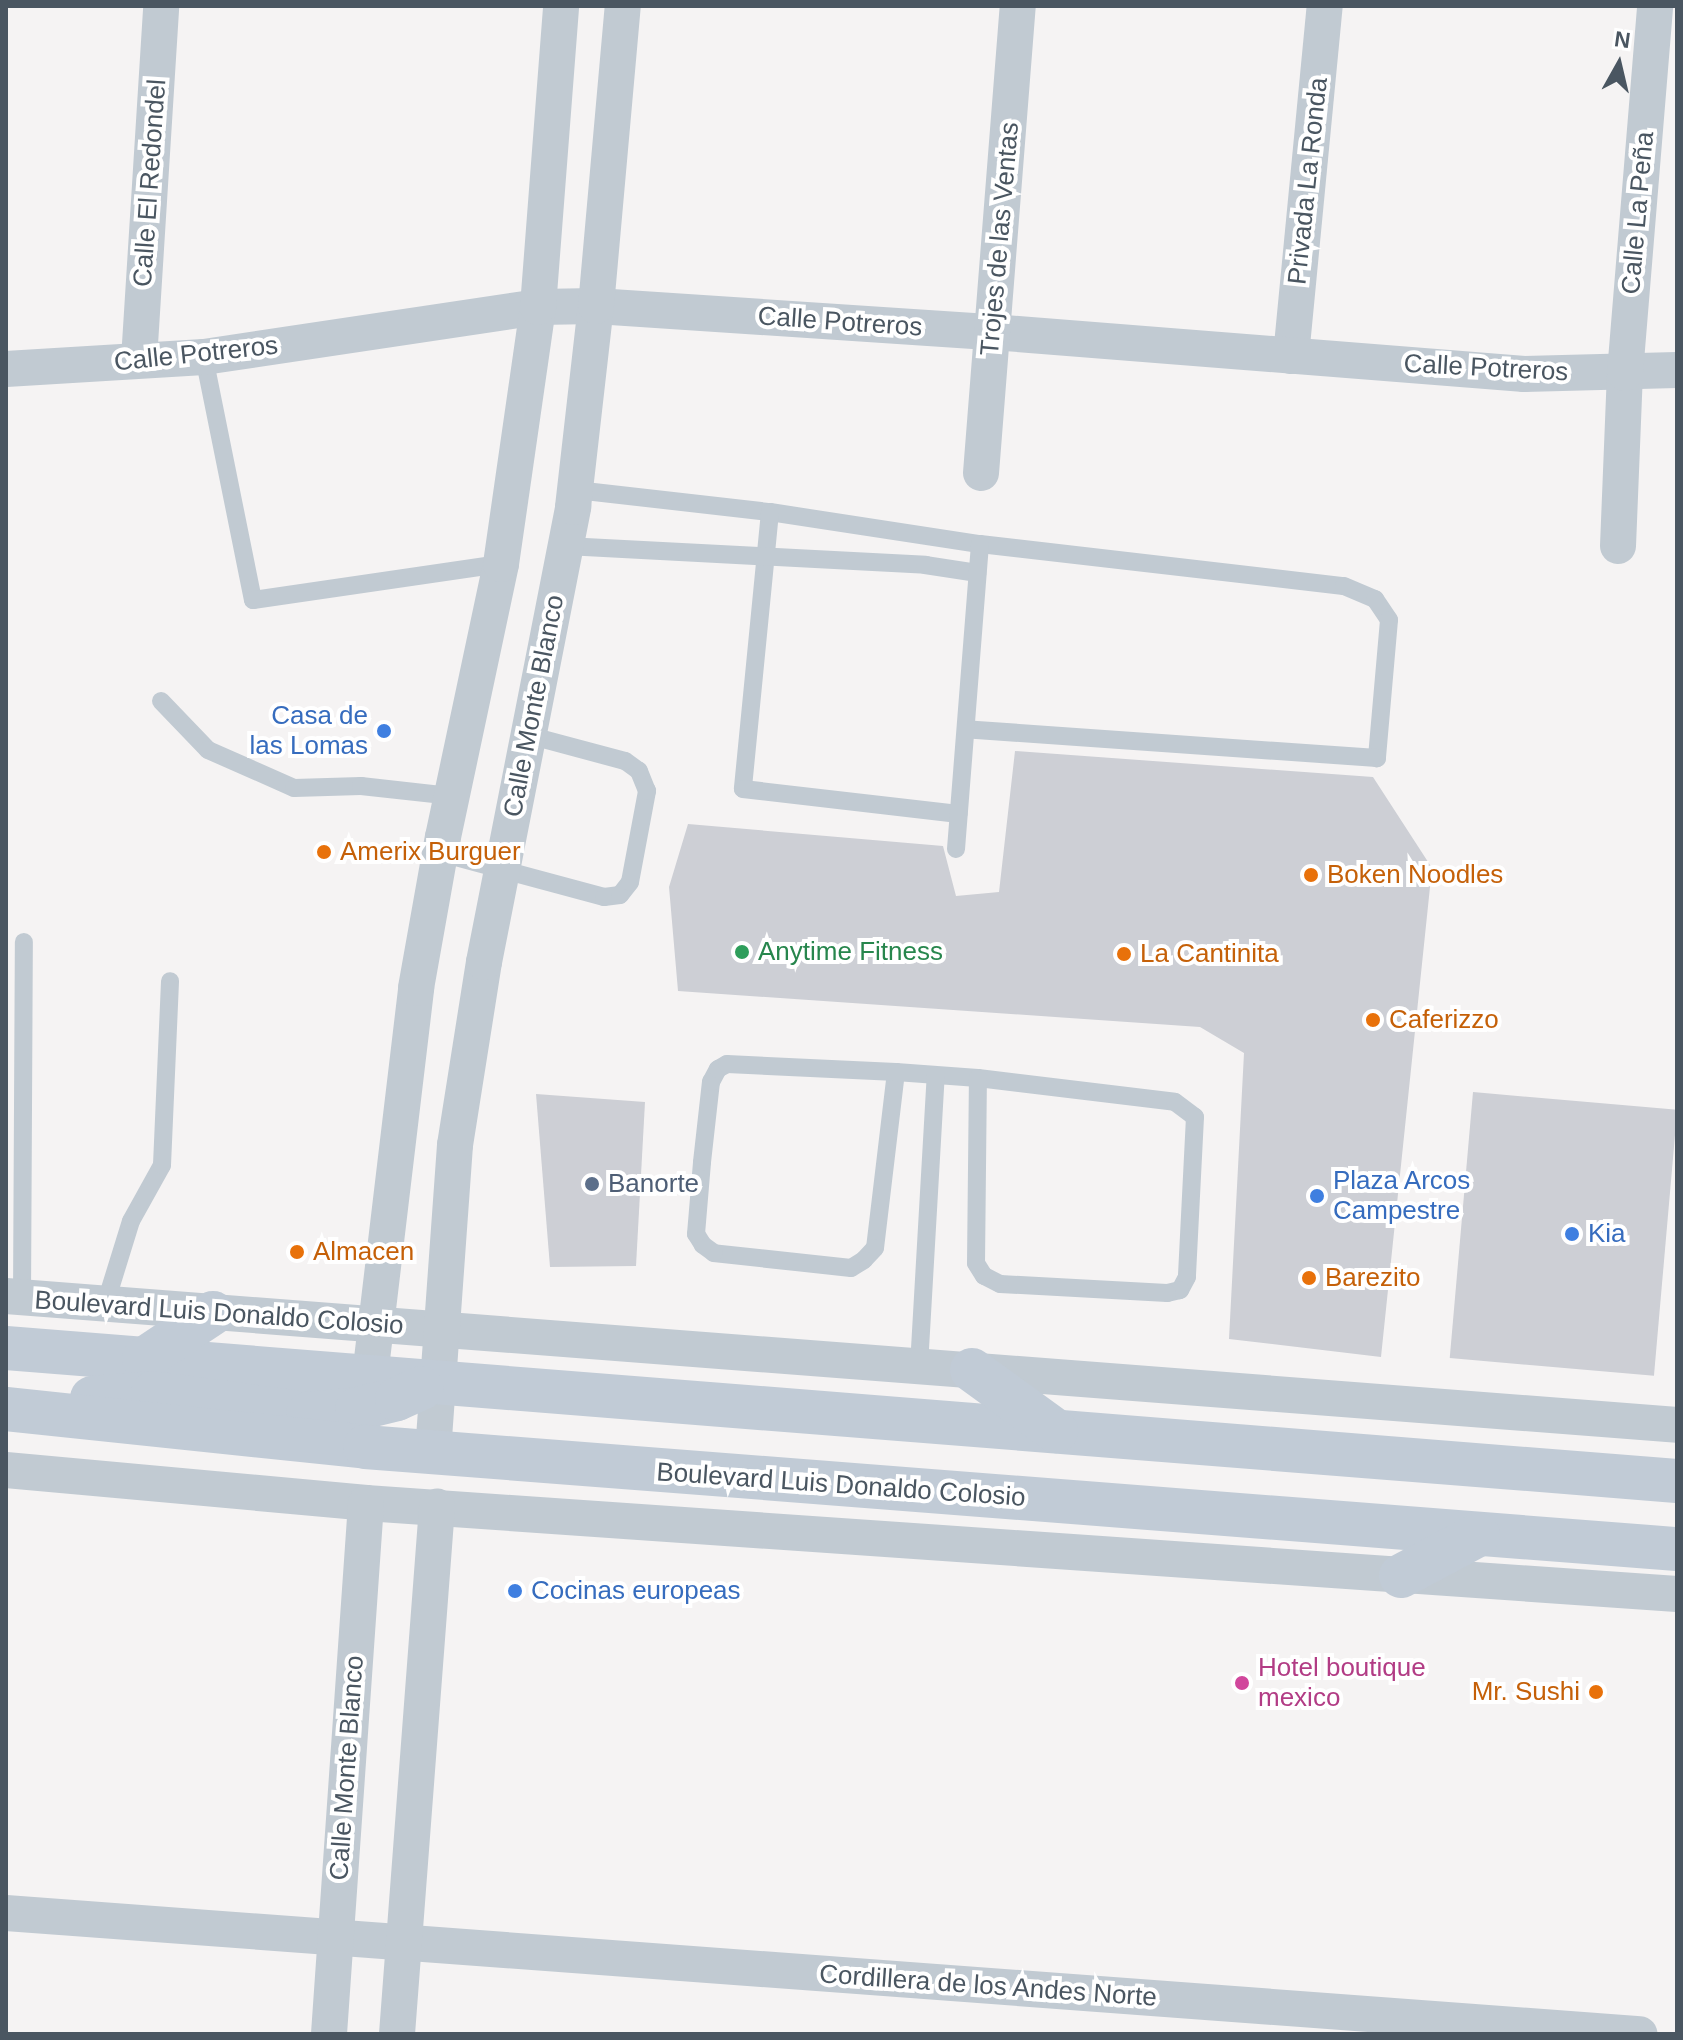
<!DOCTYPE html>
<meta charset="utf-8">
<style>
body{margin:0}
#map{position:relative;width:1683px;height:2040px;overflow:hidden;background:#f5f3f3;font-family:Arial,sans-serif}
div>[style]{position:absolute}
.building>*{inset:0;background:#cdcfd5;transform-origin:0 0}
.service>*{height:18px;margin:-9px;padding:0 9px;transform-origin:9px;border-radius:9px;background:#c1cad2}
.minor>*{height:36px;margin:-18px;padding:0 18px;transform-origin:18px;border-radius:18px;background:#c1cad2}
.secondary>*{height:44px;margin:-22px;padding:0 22px;transform-origin:22px;border-radius:22px;background:#c1cbd6}
.dots>*{width:22px;height:22px;translate:-50% -50%;box-sizing:border-box;border:4px solid #fff;border-radius:50%}
span{translate:-50% -50%;white-space:nowrap;text-align:center;line-height:1.15;-webkit-text-stroke:8px #fff;paint-order:stroke}
.street-label{font-size:26px;color:#4a5661}
.shop-label{font-size:26px;color:#366cbe}
.right{translate:-100% -50%;text-align:right}
.left{translate:0 -50%;text-align:left}
.food-label{font-size:26px;color:#c56008}
.leisure-label{font-size:26px;color:#27864d}
.service-label{font-size:26px;color:#4e5e75}
.hotel-label{font-size:26px;color:#b23c85}
.frame{position:absolute;inset:0;border:8px solid #4a5661;pointer-events:none}
.north{position:absolute;left:1579px;top:24px;width:80px;height:80px;-webkit-text-stroke:6px #fff;paint-order:stroke;rotate:8deg;font-size:22px;font-weight:700;line-height:32px;text-align:center;color:#4a5661}
.north::after{content:'';display:block;margin:auto;width:28px;height:36px;background:#4a5661;clip-path:polygon(50% 0,100% 100%,50% 72%,0 100%)}
</style>
<div id="map">
<div class="building">
<div style="clip-path:polygon(1015px 751px,1373px 777px,1432px 868px,1381px 1357px,1229px 1339px,1244px 1053px,1200px 1027px,678px 991px,669px 887px,688px 824px,943px 846px,956px 896px,999px 892px)"></div>
<div style="left:1473px;top:1092px;width:205px;height:267px;rotate:5deg"></div>
<div style="clip-path:polygon(536px 1094px,645px 1102px,636px 1266px,550px 1267px)"></div>
</div>
<div class="service">
<div style="left:204px;top:357px;width:248px;rotate:78.6deg"></div>
<div style="left:253px;top:600px;width:251px;rotate:-8.3deg"></div>
<div style="left:576px;top:490px;width:195px;rotate:6.5deg"></div>
<div style="left:770px;top:512px;width:212px;rotate:8.7deg"></div>
<div style="left:980px;top:544px;width:366px;rotate:6.6deg"></div>
<div style="left:1344px;top:586px;width:34px;rotate:23deg"></div>
<div style="left:1375px;top:599px;width:25px;rotate:56deg"></div>
<div style="left:1389px;top:620px;width:139px;rotate:95deg"></div>
<div style="left:1377px;top:758px;width:412px;rotate:-176deg"></div>
<div style="left:770px;top:512px;width:278px;rotate:95.6deg"></div>
<div style="left:743px;top:789px;width:217px;rotate:6.6deg"></div>
<div style="left:566px;top:546px;width:360px;rotate:3deg"></div>
<div style="left:925px;top:565px;width:53px;rotate:8.7deg"></div>
<div style="left:161px;top:701px;width:68px;rotate:46.2deg"></div>
<div style="left:208px;top:750px;width:94px;rotate:23.8deg"></div>
<div style="left:294px;top:788px;width:67px;rotate:-1.7deg"></div>
<div style="left:361px;top:786px;width:92px;rotate:6.3deg"></div>
<div style="left:956px;top:849px;width:306px;rotate:-85.5deg"></div>
<div style="left:441px;top:853px;width:169px;rotate:15.1deg"></div>
<div style="left:604px;top:897px;width:16px;rotate:-7deg"></div>
<div style="left:620px;top:895px;width:16px;rotate:-52deg"></div>
<div style="left:630px;top:882px;width:93px;rotate:-79.4deg"></div>
<div style="left:647px;top:791px;width:22px;rotate:-112deg"></div>
<div style="left:639px;top:771px;width:17px;rotate:-144deg"></div>
<div style="left:625px;top:761px;width:100px;rotate:-165deg"></div>
<div style="left:896px;top:1072px;width:177px;rotate:96.8deg"></div>
<div style="left:875px;top:1248px;width:16px;rotate:133deg"></div>
<div style="left:864px;top:1260px;width:15px;rotate:148deg"></div>
<div style="left:851px;top:1268px;width:138px;rotate:-173.8deg"></div>
<div style="left:714px;top:1253px;width:14px;rotate:-144deg"></div>
<div style="left:703px;top:1245px;width:13px;rotate:-122deg"></div>
<div style="left:696px;top:1234px;width:72px;rotate:-85.2deg"></div>
<div style="left:702px;top:1162px;width:81px;rotate:-83.6deg"></div>
<div style="left:711px;top:1082px;width:15px;rotate:-62deg"></div>
<div style="left:718px;top:1069px;width:10px;rotate:-29deg"></div>
<div style="left:727px;top:1064px;width:169px;rotate:2.7deg"></div>
<div style="left:896px;top:1072px;width:82px;rotate:4.2deg"></div>
<div style="left:978px;top:1078px;width:198px;rotate:6.9deg"></div>
<div style="left:1175px;top:1102px;width:25px;rotate:37deg"></div>
<div style="left:1195px;top:1117px;width:160px;rotate:92.9deg"></div>
<div style="left:1187px;top:1277px;width:15px;rotate:118deg"></div>
<div style="left:1180px;top:1290px;width:13px;rotate:167deg"></div>
<div style="left:1167px;top:1293px;width:167px;rotate:-176.9deg"></div>
<div style="left:1000px;top:1284px;width:18px;rotate:-153deg"></div>
<div style="left:984px;top:1276px;width:15px;rotate:-122deg"></div>
<div style="left:976px;top:1263px;width:185px;rotate:-89.4deg"></div>
<div style="left:22px;top:1298px;width:356px;rotate:-89.7deg"></div>
<div style="left:105px;top:1305px;width:88px;rotate:-72.8deg"></div>
<div style="left:131px;top:1221px;width:64px;rotate:-61deg"></div>
<div style="left:162px;top:1165px;width:184px;rotate:-87.5deg"></div>
<div style="left:919px;top:1366px;width:291px;rotate:-86.7deg"></div>
</div>
<div class="minor">
<div style="left:1291px;top:356px;width:352px;rotate:-84.5deg"></div>
<div style="left:139px;top:360px;width:355px;rotate:-86.4deg"></div>
<div style="left:6px;top:369px;width:198px;rotate:-3.5deg"></div>
<div style="left:204px;top:357px;width:338px;rotate:-8.5deg"></div>
<div style="left:538px;top:307px;width:58px;rotate:-1deg"></div>
<div style="left:596px;top:306px;width:397px;rotate:3.8deg"></div>
<div style="left:992px;top:332px;width:534px;rotate:4.51deg"></div>
<div style="left:1524px;top:374px;width:153px;rotate:-1.5deg"></div>
<div style="left:981px;top:473px;width:468px;rotate:-85.5deg"></div>
<div style="left:1618px;top:546px;width:173px;rotate:-87.7deg"></div>
<div style="left:1625px;top:373px;width:368px;rotate:-85.3deg"></div>
<div style="left:6px;top:1296px;width:1676px;rotate:4.41deg"></div>
<div style="left:367px;top:1401px;width:416px;rotate:-83.2deg"></div>
<div style="left:416px;top:988px;width:153px;rotate:-79.9deg"></div>
<div style="left:443px;top:837px;width:279px;rotate:-78deg"></div>
<div style="left:501px;top:564px;width:260px;rotate:-81.8deg"></div>
<div style="left:538px;top:307px;width:302px;rotate:-85.6deg"></div>
<div style="left:433px;top:1452px;width:308px;rotate:-85.9deg"></div>
<div style="left:455px;top:1145px;width:185px;rotate:-81deg"></div>
<div style="left:484px;top:962px;width:464px;rotate:-78.9deg"></div>
<div style="left:573px;top:507px;width:202px;rotate:-83.5deg"></div>
<div style="left:596px;top:306px;width:301px;rotate:-84.9deg"></div>
<div style="left:6px;top:1470px;width:362px;rotate:5.2deg"></div>
<div style="left:366px;top:1503px;width:1314px;rotate:3.97deg"></div>
<div style="left:6px;top:1913px;width:1638px;rotate:4.24deg"></div>
<div style="left:329px;top:2034px;width:532px;rotate:-86.01deg"></div>
<div style="left:397px;top:2034px;width:529px;rotate:-85.66deg"></div>
</div>
<div class="secondary">
<div style="left:6px;top:1348px;width:1676px;rotate:4.55deg"></div>
<div style="left:144px;top:1359px;width:83px;rotate:-33.7deg"></div>
<div style="left:972px;top:1370px;width:104px;rotate:36deg"></div>
<div style="left:92px;top:1398px;width:61px;rotate:-4.7deg"></div>
<div style="left:153px;top:1393px;width:156px;rotate:7.7deg"></div>
<div style="left:308px;top:1414px;width:49px;rotate:-5.8deg"></div>
<div style="left:357px;top:1409px;width:41px;rotate:-14deg"></div>
<div style="left:397px;top:1399px;width:27px;rotate:-24deg"></div>
<div style="left:6px;top:1409px;width:361px;rotate:6deg"></div>
<div style="left:365px;top:1447px;width:1316px;rotate:4.45deg"></div>
<div style="left:1401px;top:1576px;width:87px;rotate:-28deg"></div>
</div>
<div class="dots">
<div style="left:384px;top:731px;background:#3f7fe0"></div>
<div style="left:324px;top:852px;background:#e8710a"></div>
<div style="left:1311px;top:875px;background:#e8710a"></div>
<div style="left:742px;top:952px;background:#2e9e5b"></div>
<div style="left:1124px;top:954px;background:#e8710a"></div>
<div style="left:1373px;top:1020px;background:#e8710a"></div>
<div style="left:592px;top:1184px;background:#5c6f8a"></div>
<div style="left:1317px;top:1196px;background:#3f7fe0"></div>
<div style="left:1572px;top:1234px;background:#3f7fe0"></div>
<div style="left:297px;top:1252px;background:#e8710a"></div>
<div style="left:1309px;top:1278px;background:#e8710a"></div>
<div style="left:515px;top:1591px;background:#3f7fe0"></div>
<div style="left:1242px;top:1683px;background:#d1479c"></div>
<div style="left:1596px;top:1692px;background:#e8710a"></div>
</div>
<div class="street-label">
<span style="left:1308px;top:181px;rotate:-84deg">Privada La Ronda</span>
<span style="left:150px;top:183px;rotate:-86deg">Calle El Redondel</span>
<span style="left:1638px;top:213px;rotate:-85deg">Calle La Peña</span>
<span style="left:1000px;top:239px;rotate:-85deg">Trojes de las Ventas</span>
<span style="left:840px;top:322px;rotate:4deg">Calle Potreros</span>
<span style="left:196px;top:354px;rotate:-6deg">Calle Potreros</span>
<span style="left:1486px;top:368px;rotate:3deg">Calle Potreros</span>
<span style="left:534px;top:706px;rotate:-79deg">Calle Monte Blanco</span>
<span style="left:219px;top:1313px;rotate:4deg">Boulevard Luis Donaldo Colosio</span>
<span style="left:841px;top:1485px;rotate:4deg">Boulevard Luis Donaldo Colosio</span>
<span style="left:347px;top:1768px;rotate:-86deg">Calle Monte Blanco</span>
<span style="left:988px;top:1986px;rotate:4deg">Cordillera de los Andes Norte</span>
</div>
<div class="shop-label">
<span class="right" style="left:368px;top:731px">Casa de<br>las Lomas</span>
<span class="left" style="left:1333px;top:1196px">Plaza Arcos<br>Campestre</span>
<span class="left" style="left:1588px;top:1234px">Kia</span>
<span class="left" style="left:531px;top:1591px">Cocinas europeas</span>
</div>
<div class="food-label">
<span class="left" style="left:340px;top:852px">Amerix Burguer</span>
<span class="left" style="left:1327px;top:875px">Boken Noodles</span>
<span class="left" style="left:1140px;top:954px">La Cantinita</span>
<span class="left" style="left:1389px;top:1020px">Caferizzo</span>
<span class="left" style="left:313px;top:1252px">Almacen</span>
<span class="left" style="left:1325px;top:1278px">Barezito</span>
<span class="right" style="left:1580px;top:1692px">Mr. Sushi</span>
</div>
<div class="leisure-label">
<span class="left" style="left:758px;top:952px">Anytime Fitness</span>
</div>
<div class="service-label">
<span class="left" style="left:608px;top:1184px">Banorte</span>
</div>
<div class="hotel-label">
<span class="left" style="left:1258px;top:1683px">Hotel boutique<br>mexico</span>
</div>
<div class="frame"></div>
<div class="north">N</div>
</div>
